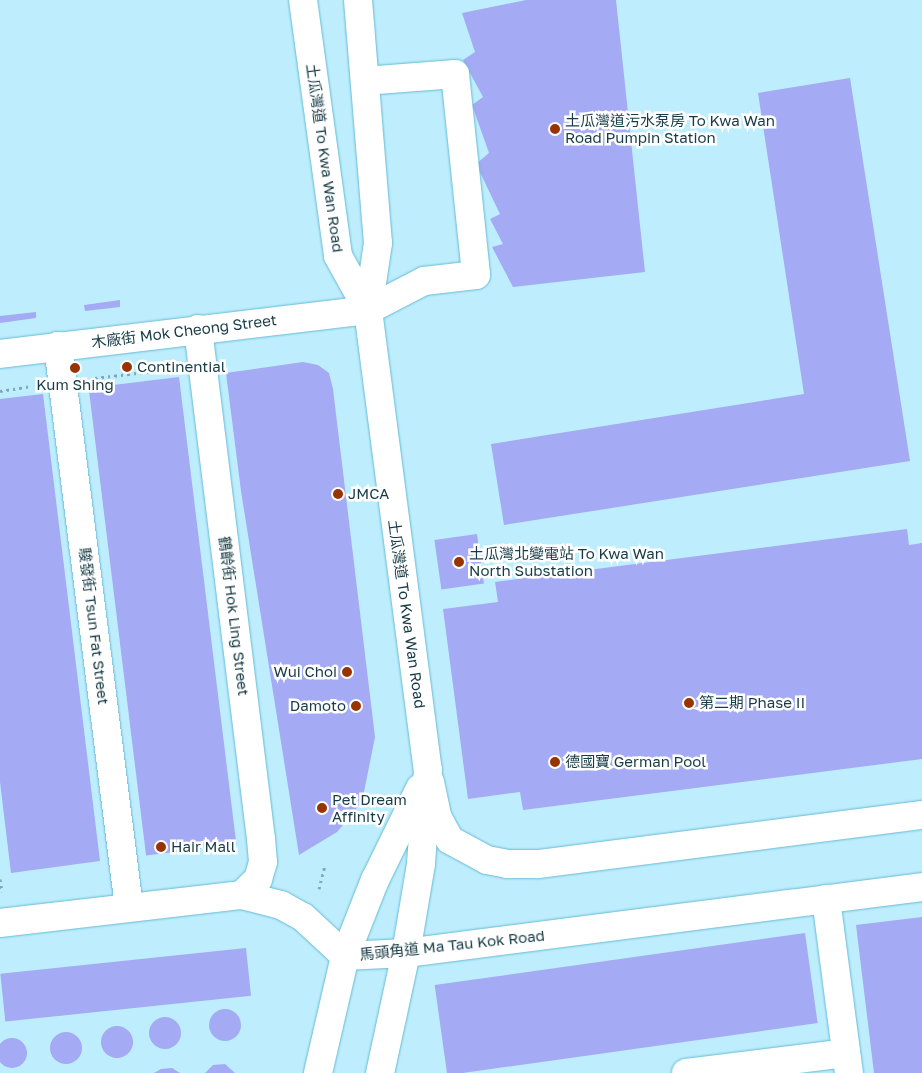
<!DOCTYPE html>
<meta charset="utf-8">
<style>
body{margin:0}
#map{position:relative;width:922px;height:1073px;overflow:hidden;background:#beeefe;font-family:"Golos Text","Noto Sans TC",sans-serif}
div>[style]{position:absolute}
.building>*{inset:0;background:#a4aaf4;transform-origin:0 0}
.round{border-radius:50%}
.path>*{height:3px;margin-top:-1.5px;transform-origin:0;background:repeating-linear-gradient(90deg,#7ea9b7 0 2.5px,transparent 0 6.5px)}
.roads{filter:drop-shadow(0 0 1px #66bad4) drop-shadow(0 0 1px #66bad4)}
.minor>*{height:28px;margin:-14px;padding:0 14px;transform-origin:14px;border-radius:14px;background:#fff}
.major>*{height:28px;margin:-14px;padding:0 14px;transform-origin:14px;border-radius:14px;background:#fff}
.dots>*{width:14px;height:14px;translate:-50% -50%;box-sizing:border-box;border:2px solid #fff;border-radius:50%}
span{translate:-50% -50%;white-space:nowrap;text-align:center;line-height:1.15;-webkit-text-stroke:5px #fff;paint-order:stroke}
.poi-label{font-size:15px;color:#183c47}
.left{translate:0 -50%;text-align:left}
.right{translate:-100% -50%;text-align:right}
.street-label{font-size:15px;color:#183c47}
</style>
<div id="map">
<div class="building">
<div style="clip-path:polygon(526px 0,616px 0,645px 272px,513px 287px,492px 247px,503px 244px,490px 219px,500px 214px,476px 164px,489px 153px,472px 105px,483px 97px,463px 60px,475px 52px,462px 13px)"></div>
<div style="clip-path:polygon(850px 78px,910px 461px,504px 525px,491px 444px,804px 394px,758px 93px)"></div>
<div style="clip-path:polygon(120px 300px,120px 307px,85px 311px,84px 305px)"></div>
<div style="clip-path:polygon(36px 312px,36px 318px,0 323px,0 316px)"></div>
<div style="clip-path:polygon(303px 362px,318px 365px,329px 373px,333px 389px,375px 737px,362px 802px,337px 832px,299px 855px,241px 491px,226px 373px)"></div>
<div style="left:179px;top:377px;width:471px;height:91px;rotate:83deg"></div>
<div style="clip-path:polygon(43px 394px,100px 861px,11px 873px,0 782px,0 399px)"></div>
<div style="clip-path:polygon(907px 529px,909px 545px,922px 543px,922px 759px,523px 810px,520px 792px,468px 799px,443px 609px,498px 602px,495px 582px)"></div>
<div style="left:477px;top:534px;width:50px;height:43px;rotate:82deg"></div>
<div style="clip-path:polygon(922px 917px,922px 1073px,874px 1073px,856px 925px)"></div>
<div style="left:805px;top:933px;width:91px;height:374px;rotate:82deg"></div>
<div style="left:246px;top:948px;width:48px;height:247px;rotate:84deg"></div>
<div class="round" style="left:209px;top:1009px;width:32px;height:32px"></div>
<div class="round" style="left:149px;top:1017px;width:32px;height:32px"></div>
<div class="round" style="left:101px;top:1026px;width:32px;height:32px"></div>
<div class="round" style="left:50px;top:1032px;width:32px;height:32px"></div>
<div class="round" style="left:-3px;top:1038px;width:30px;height:30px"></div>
<div style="clip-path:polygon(225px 1064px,235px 1073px,205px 1073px,213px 1065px)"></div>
<div style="clip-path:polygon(172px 1068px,180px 1073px,154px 1073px,161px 1069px)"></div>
</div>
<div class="path">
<div style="left:95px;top:378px;width:76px;rotate:-6.8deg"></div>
<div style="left:0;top:391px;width:32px;rotate:-9deg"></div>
<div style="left:0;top:879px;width:13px;rotate:81deg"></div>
<div style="left:319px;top:889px;width:25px;rotate:-76deg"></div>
</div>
<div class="roads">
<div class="minor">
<div style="left:365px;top:81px;width:90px;rotate:-4.4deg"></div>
<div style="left:455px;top:74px;width:202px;rotate:84deg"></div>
<div style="left:476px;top:275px;width:52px;rotate:173.4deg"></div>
<div style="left:424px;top:281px;width:63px;rotate:152.6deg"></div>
<div style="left:198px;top:329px;width:514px;rotate:82.96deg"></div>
<div style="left:261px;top:839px;width:23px;rotate:85deg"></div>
<div style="left:263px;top:862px;width:18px;rotate:106deg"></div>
<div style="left:258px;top:879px;width:23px;rotate:135deg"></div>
<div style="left:58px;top:346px;width:565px;rotate:82.79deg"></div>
<div style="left:430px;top:782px;width:35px;rotate:78deg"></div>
<div style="left:437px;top:816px;width:27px;rotate:62deg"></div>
<div style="left:450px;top:840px;width:42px;rotate:28.4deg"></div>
<div style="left:487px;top:860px;width:20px;rotate:11deg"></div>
<div style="left:507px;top:864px;width:31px"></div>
<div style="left:538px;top:864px;width:387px;rotate:-7.3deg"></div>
<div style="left:826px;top:899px;width:176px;rotate:82.5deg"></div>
<div style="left:0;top:923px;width:244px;rotate:-6.6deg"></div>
<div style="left:242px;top:895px;width:40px;rotate:14.4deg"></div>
<div style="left:281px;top:905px;width:25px;rotate:29deg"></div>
<div style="left:303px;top:917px;width:57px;rotate:42.9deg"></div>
<div style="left:345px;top:956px;width:61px;rotate:-2.8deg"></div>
<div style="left:406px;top:953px;width:520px;rotate:-7.29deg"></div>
<div style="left:686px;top:1073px;width:161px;rotate:-7.1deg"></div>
</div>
<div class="major">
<div style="left:303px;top:0;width:258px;rotate:82.2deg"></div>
<div style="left:338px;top:256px;width:62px;rotate:60.9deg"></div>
<div style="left:358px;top:0;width:244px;rotate:85.3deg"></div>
<div style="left:378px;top:243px;width:68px;rotate:98.5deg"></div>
<div style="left:368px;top:310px;width:464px;rotate:82.6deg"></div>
<div style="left:428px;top:770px;width:94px;rotate:94.3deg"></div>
<div style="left:421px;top:864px;width:90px;rotate:99.6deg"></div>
<div style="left:406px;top:953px;width:123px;rotate:102.2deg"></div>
<div style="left:0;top:354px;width:371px;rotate:-6.8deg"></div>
<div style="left:318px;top:1073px;width:120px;rotate:-77deg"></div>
<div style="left:345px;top:956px;width:82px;rotate:-68.5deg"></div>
<div style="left:375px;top:880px;width:102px;rotate:-63.9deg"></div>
</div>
</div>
<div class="dots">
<div style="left:555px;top:129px;background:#983303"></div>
<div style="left:127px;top:367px;background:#983303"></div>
<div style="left:75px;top:368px;background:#983303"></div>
<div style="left:338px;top:494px;background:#983303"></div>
<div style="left:459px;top:562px;background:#983303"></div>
<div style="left:347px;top:672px;background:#983303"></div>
<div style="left:689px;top:703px;background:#983303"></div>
<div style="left:356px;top:706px;background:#983303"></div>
<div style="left:555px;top:762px;background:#983303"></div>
<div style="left:322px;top:808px;background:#983303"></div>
<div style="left:161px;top:847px;background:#983303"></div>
</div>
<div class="poi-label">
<span class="left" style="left:565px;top:129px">土瓜灣道污水泵房 To Kwa Wan<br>Road Pumpin Station</span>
<span class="left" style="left:137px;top:367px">Continential</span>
<span style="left:75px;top:385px">Kum Shing</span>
<span class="left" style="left:348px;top:494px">JMCA</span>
<span class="left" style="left:469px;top:562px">土瓜灣北變電站 To Kwa Wan<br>North Substation</span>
<span class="right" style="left:337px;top:672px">Wui Choi</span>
<span class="left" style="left:699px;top:703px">第二期 Phase II</span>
<span class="right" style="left:346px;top:706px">Damoto</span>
<span class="left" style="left:565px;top:762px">德國寶 German Pool</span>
<span class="left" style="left:332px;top:808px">Pet Dream<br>Affinity</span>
<span class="left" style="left:171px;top:847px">Hair Mall</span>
</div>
<div class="street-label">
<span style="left:325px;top:158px;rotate:82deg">土瓜灣道 To Kwa Wan Road</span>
<span style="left:184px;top:331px;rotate:-7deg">木廠街 Mok Cheong Street</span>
<span style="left:407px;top:614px;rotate:82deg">土瓜灣道 To Kwa Wan Road</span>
<span style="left:234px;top:616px;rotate:83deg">鶴齡街 Hok Ling Street</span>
<span style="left:94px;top:626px;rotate:83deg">駿發街 Tsun Fat Street</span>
<span style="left:452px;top:945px;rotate:-6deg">馬頭角道 Ma Tau Kok Road</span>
</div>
</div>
